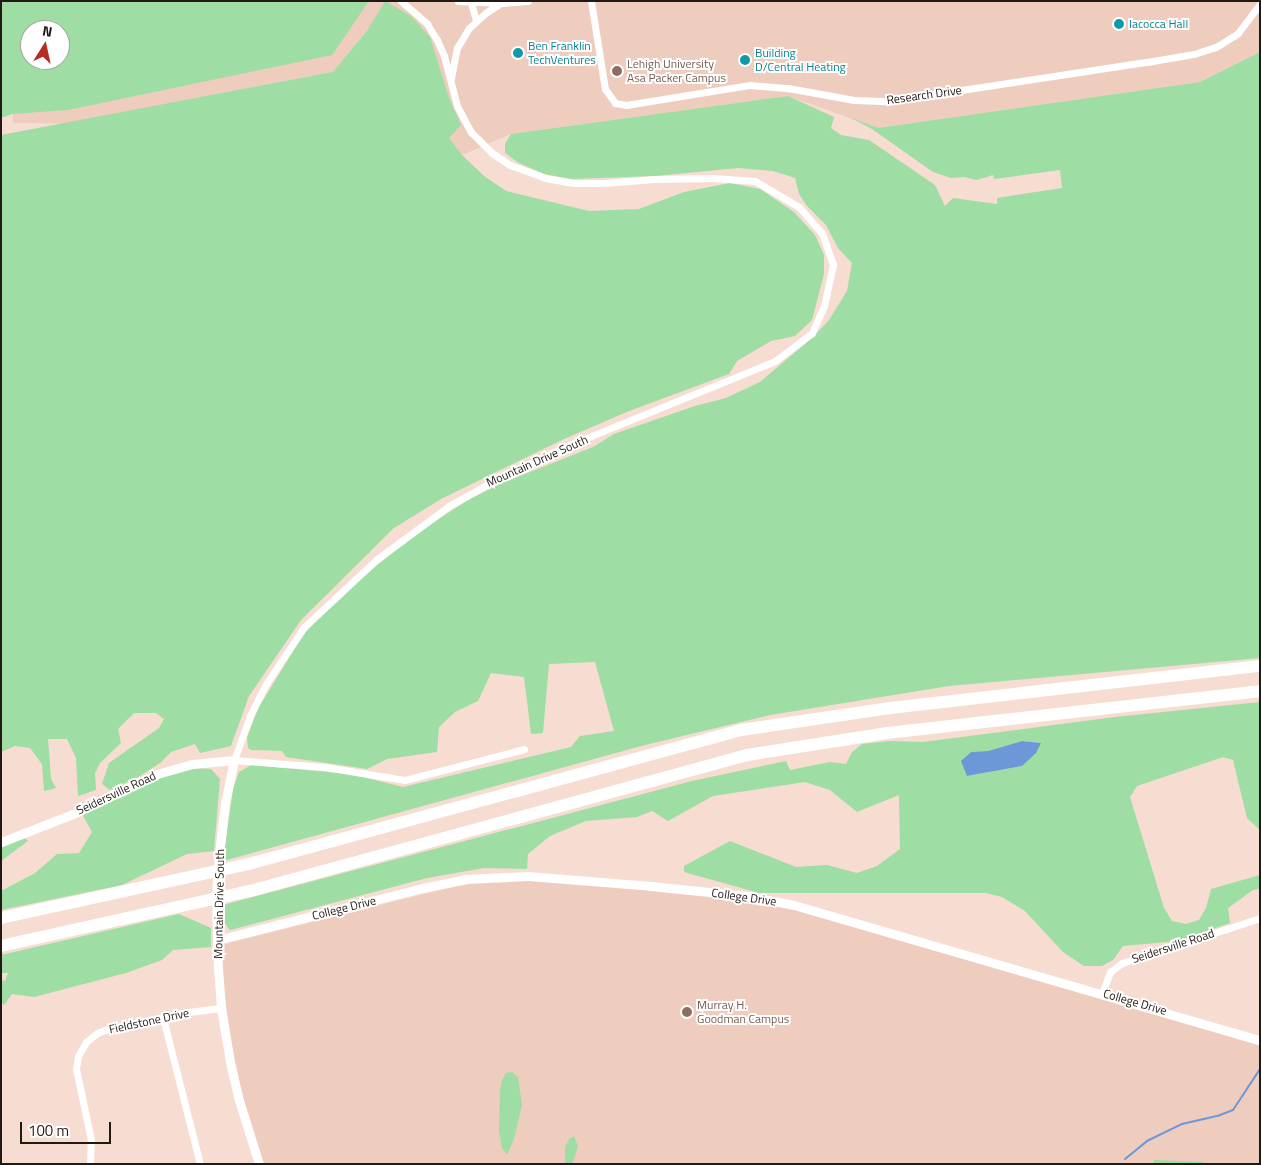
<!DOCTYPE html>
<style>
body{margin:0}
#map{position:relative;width:1261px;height:1165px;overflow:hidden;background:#f6dcd1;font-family:"Titillium Web",sans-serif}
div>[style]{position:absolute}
.built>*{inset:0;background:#eecdbf}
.green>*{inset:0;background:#9edda3}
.water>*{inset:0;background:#6d98d7}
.stream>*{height:2px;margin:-1px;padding:0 1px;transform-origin:1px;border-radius:1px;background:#6d98d7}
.minor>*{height:7px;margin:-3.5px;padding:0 3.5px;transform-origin:3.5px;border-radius:3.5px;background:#fff}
.tertiary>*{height:9px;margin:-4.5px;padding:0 4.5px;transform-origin:4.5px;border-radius:4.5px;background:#fff}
.motorway>*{height:12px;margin:-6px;padding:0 6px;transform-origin:6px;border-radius:6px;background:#fff}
.dots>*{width:14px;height:14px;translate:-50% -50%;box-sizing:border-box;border:2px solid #fff;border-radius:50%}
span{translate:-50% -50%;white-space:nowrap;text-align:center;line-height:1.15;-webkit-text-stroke:4px #fff;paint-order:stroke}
.culture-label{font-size:12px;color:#0d838f}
.left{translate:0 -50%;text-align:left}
.education-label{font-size:12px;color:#785e54}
.street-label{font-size:12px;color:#221915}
.frame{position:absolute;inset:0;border:2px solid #221915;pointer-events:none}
.north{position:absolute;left:20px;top:20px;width:50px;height:50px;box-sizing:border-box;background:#fff;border:1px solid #a7a3a1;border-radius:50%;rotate:10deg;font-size:14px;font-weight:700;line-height:20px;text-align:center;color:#221915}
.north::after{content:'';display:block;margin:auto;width:18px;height:22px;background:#b82a25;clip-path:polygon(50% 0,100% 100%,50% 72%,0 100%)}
.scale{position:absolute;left:20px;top:1122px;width:91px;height:22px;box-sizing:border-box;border:2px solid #221915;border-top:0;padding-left:6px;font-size:15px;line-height:18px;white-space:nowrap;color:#221915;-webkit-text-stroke:4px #fff;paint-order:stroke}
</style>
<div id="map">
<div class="built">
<div style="clip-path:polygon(evenodd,10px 1px,1260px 1px,1260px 52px,1200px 82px,878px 128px,788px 96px,511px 134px,462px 155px,442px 129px,13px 123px,10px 1px,30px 30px,60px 30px,60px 60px,30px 60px,30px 30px)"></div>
<div style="clip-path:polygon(532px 880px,721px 897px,790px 908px,1260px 1044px,1260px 1164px,263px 1164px,247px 1114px,232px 1050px,222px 973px,221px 949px,225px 944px,452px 887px,488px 881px)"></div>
</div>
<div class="green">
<div style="clip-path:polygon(evenodd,1px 1px,369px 1px,332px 55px,68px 110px,12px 114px,1px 118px,1px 1px,30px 30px,60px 30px,60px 60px,30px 60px,30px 30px)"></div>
<div style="clip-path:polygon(385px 1px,411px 16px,430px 37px,449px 98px,461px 125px,449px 138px,462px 155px,484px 176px,506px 191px,589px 211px,639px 209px,684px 192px,730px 183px,760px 189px,794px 212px,815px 235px,824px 255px,824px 274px,812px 320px,795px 336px,771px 341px,737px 361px,729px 374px,629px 411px,564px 439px,441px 499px,394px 528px,301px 620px,249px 696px,231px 746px,200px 753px,195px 744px,171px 752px,160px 763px,140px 776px,110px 790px,102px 784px,109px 763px,159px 728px,164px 719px,156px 713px,134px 713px,118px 729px,121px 743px,100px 763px,95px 773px,96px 790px,78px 796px,76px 758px,67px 739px,48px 739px,51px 779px,56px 788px,44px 791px,42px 764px,30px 748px,15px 746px,1px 752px,1px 135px,333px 72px,367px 31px)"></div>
<div style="clip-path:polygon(1260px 52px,1260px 658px,949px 686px,770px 715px,645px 745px,223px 861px,233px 789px,239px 772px,251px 765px,350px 774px,403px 787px,571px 747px,580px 736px,614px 731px,595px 662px,549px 664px,543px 733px,531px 734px,524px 677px,491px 673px,478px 701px,455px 712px,439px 727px,437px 752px,387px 759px,367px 769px,286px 757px,282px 751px,251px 750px,248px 748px,247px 737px,259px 707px,303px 635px,337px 599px,411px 537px,468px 500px,500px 484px,593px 447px,614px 434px,695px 406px,726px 398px,760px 382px,812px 338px,829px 320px,847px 291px,852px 263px,838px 248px,826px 225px,807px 206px,799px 194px,795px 178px,773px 171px,738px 168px,655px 176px,572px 179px,544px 174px,519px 163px,505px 153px,505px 144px,511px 134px,788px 96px,834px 117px,831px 128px,841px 135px,869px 140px,935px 185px,945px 206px,953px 198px,997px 204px,997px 198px,1062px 188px,1060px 170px,994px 179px,993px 175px,977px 180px,964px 177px,951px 178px,933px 172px,872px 129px,851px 118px,878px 128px,1200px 82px)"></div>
<div style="clip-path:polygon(evenodd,1260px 702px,1260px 830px,1247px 818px,1233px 760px,1223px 757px,1137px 786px,1130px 797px,1164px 908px,1172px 921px,1186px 924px,1199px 920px,1206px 908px,1211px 889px,1260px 875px,1260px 889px,1253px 890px,1228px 908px,1230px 923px,1178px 941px,1123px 946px,1113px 960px,1102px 966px,1084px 966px,1063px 952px,1025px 911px,1002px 897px,986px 893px,759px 893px,684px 872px,684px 866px,730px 841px,796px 867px,827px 865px,857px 873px,877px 866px,900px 849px,899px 795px,857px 812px,830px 790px,805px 782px,713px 796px,668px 821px,652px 811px,637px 817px,586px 821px,550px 836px,528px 854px,527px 869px,484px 868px,427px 878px,230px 930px,223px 921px,223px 905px,692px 781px,786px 761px,790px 770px,830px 762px,846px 764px,852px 752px,862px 744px,890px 741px,923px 742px,1115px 717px,1260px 702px,1022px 741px,1041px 743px,1022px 766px,967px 776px,971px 752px,988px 751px,1022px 741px)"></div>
<div style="clip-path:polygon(194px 768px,211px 769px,220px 779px,214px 851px,187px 854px,122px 885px,1px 910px,1px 891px,35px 873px,57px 854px,79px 853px,92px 832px,82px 814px,171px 773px)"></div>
<div style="clip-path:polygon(25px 838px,28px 841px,1px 861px,1px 848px)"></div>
<div style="clip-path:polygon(179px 914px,211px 928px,211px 947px,173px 950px,162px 960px,126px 973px,34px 997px,12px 994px,4px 1005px,1px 1002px,1px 980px,5px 981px,8px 973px,1px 973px,1px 955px)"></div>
<div style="clip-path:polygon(512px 1072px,518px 1077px,522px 1105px,514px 1139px,507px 1155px,502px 1148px,499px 1131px,500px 1091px,502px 1080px,506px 1073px)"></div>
<div style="clip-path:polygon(574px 1136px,578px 1146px,574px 1159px,571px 1164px,565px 1164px,565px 1147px,569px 1139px)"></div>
<div style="clip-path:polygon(1154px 1160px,1203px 1162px,1203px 1164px,1154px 1164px)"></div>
</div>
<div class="water">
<div style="clip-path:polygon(1022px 741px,1041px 743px,1036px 753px,1022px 766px,967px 776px,961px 761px,971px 752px,988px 751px)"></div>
</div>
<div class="stream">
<div style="left:1125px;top:1159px;width:28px;rotate:-39deg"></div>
<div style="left:1147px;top:1141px;width:39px;rotate:-26deg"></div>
<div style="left:1182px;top:1124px;width:39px;rotate:-13deg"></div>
<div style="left:1220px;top:1115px;width:14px;rotate:-21deg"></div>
<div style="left:1233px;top:1110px;width:49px;rotate:-56.6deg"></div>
</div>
<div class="minor">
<div style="left:401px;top:1px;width:35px;rotate:41deg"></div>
<div style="left:427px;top:24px;width:19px;rotate:58deg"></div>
<div style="left:437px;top:40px;width:17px;rotate:66deg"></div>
<div style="left:444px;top:56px;width:52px;rotate:75.4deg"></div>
<div style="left:457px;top:106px;width:30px;rotate:62deg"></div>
<div style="left:471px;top:132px;width:30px;rotate:45deg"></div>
<div style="left:492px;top:153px;width:22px;rotate:34deg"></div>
<div style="left:510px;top:165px;width:37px;rotate:20deg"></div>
<div style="left:545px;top:178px;width:29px;rotate:10deg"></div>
<div style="left:574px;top:183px;width:30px"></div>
<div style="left:604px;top:183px;width:51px;rotate:-4.5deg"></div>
<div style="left:655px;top:179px;width:58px;rotate:-1deg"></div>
<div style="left:713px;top:178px;width:42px;rotate:4.1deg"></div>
<div style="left:755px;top:181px;width:51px;rotate:30.6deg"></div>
<div style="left:799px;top:207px;width:35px;rotate:49deg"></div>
<div style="left:822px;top:233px;width:34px;rotate:71deg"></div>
<div style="left:833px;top:265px;width:42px;rotate:102.4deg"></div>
<div style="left:824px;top:306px;width:30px;rotate:114deg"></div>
<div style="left:812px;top:333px;width:46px;rotate:142.9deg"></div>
<div style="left:775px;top:361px;width:222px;rotate:157.8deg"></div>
<div style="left:569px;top:445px;width:67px;rotate:155.3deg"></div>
<div style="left:508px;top:473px;width:68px;rotate:150.8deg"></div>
<div style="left:449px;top:506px;width:89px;rotate:143.6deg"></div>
<div style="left:377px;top:559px;width:100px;rotate:137deg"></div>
<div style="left:304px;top:627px;width:69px;rotate:123.7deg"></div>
<div style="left:266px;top:684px;width:36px;rotate:117deg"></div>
<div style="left:250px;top:716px;width:47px;rotate:110deg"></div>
<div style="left:234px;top:760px;width:91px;rotate:4.4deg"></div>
<div style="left:325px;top:767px;width:81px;rotate:9.2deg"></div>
<div style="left:405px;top:780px;width:123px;rotate:-14.6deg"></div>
<div style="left:458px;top:1px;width:43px;rotate:2.7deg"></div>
<div style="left:501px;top:3px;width:27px;rotate:-4deg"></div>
<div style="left:591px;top:1px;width:89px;rotate:81deg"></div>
<div style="left:605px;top:89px;width:17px;rotate:54deg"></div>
<div style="left:615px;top:103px;width:11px;rotate:10deg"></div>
<div style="left:626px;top:105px;width:126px;rotate:-9.2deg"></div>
<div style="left:750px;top:85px;width:38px;rotate:5deg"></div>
<div style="left:788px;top:88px;width:67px;rotate:10.3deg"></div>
<div style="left:854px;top:100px;width:34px;rotate:2deg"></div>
<div style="left:888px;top:101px;width:262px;rotate:-8.6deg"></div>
<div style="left:1147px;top:62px;width:48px;rotate:-9.7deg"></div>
<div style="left:1194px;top:54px;width:23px;rotate:-18deg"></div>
<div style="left:1216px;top:47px;width:26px;rotate:-32deg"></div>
<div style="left:1238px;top:33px;width:36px;rotate:-53deg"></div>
<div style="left:471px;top:3px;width:18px;rotate:74deg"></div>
<div style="left:451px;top:78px;width:31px;rotate:-79deg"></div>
<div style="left:457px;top:48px;width:23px;rotate:-59deg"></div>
<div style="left:469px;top:28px;width:24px;rotate:-42deg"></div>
<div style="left:487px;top:12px;width:17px;rotate:-33deg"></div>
<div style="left:1102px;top:993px;width:22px;rotate:-69deg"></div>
<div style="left:1110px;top:972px;width:15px;rotate:-37deg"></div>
<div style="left:1122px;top:963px;width:145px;rotate:-18.1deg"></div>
<div style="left:163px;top:1018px;width:151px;rotate:75.8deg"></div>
<div style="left:90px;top:1164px;width:24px;rotate:-88deg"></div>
<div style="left:91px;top:1140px;width:73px;rotate:-101.9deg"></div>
<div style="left:76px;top:1069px;width:13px;rotate:-81deg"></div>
<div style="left:78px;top:1056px;width:16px;rotate:-60deg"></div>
<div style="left:86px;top:1042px;width:14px;rotate:-39deg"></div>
<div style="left:97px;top:1033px;width:9px;rotate:-21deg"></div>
<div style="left:105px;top:1030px;width:85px;rotate:-12.2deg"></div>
<div style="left:188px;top:1012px;width:33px;rotate:-7deg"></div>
</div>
<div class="tertiary">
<div style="left:1px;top:842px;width:77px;rotate:-21.3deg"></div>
<div style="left:73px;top:814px;width:93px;rotate:-25.5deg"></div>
<div style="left:157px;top:774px;width:37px;rotate:-16deg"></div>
<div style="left:193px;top:764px;width:41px;rotate:-5.6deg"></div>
<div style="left:234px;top:760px;width:44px;rotate:101.8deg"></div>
<div style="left:225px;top:803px;width:51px;rotate:96.7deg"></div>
<div style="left:219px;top:854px;width:40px;rotate:94.3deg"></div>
<div style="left:216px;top:894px;width:74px;rotate:88.5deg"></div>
<div style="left:218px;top:968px;width:40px;rotate:85.7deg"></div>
<div style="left:221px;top:1008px;width:55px;rotate:80.5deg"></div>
<div style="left:230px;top:1062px;width:36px;rotate:77deg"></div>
<div style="left:238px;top:1097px;width:70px;rotate:72.6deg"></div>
<div style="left:217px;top:940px;width:212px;rotate:-14.2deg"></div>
<div style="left:423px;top:888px;width:44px;rotate:-11.8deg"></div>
<div style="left:466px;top:879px;width:62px;rotate:-2.8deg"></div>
<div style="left:528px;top:876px;width:123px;rotate:4.6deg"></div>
<div style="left:651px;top:886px;width:97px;rotate:5.9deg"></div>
<div style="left:747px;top:896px;width:48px;rotate:10.8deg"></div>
<div style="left:794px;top:905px;width:485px;rotate:16.2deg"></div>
</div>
<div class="motorway">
<div style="left:1px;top:918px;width:254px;rotate:-12.3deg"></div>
<div style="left:249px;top:864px;width:510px;rotate:-15.24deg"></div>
<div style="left:741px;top:730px;width:151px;rotate:-8.4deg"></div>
<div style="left:890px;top:708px;width:372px;rotate:-6.5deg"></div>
<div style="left:1px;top:946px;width:255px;rotate:-12.5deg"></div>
<div style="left:250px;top:891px;width:515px;rotate:-15.3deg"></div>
<div style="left:747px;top:755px;width:142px;rotate:-8.9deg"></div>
<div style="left:887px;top:733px;width:375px;rotate:-6.4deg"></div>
</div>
<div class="dots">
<div style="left:1119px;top:24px;background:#0f9aa8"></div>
<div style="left:518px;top:53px;background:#0f9aa8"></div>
<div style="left:745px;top:60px;background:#0f9aa8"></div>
<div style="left:617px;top:71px;background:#8d6e63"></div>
<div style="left:687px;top:1012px;background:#8d6e63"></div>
</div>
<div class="culture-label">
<span class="left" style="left:1129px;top:24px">Iacocca Hall</span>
<span class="left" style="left:528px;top:53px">Ben Franklin<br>TechVentures</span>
<span class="left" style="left:755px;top:60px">Building<br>D/Central Heating</span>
</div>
<div class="education-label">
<span class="left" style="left:627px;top:71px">Lehigh University<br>Asa Packer Campus</span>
<span class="left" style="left:697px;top:1012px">Murray H.<br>Goodman Campus</span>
</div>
<div class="street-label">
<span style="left:924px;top:95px;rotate:-8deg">Research Drive</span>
<span style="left:537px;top:461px;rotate:-24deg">Mountain Drive South</span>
<span style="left:116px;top:793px;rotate:-25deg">Seidersville Road</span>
<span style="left:744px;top:897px;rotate:8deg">College Drive</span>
<span style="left:219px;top:904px;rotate:-89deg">Mountain Drive South</span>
<span style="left:344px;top:908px;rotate:-14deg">College Drive</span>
<span style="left:1173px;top:946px;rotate:-18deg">Seidersville Road</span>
<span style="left:1135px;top:1002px;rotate:16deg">College Drive</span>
<span style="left:149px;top:1021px;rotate:-12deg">Fieldstone Drive</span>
</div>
<div class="frame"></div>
<div class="north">N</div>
<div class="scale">100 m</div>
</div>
